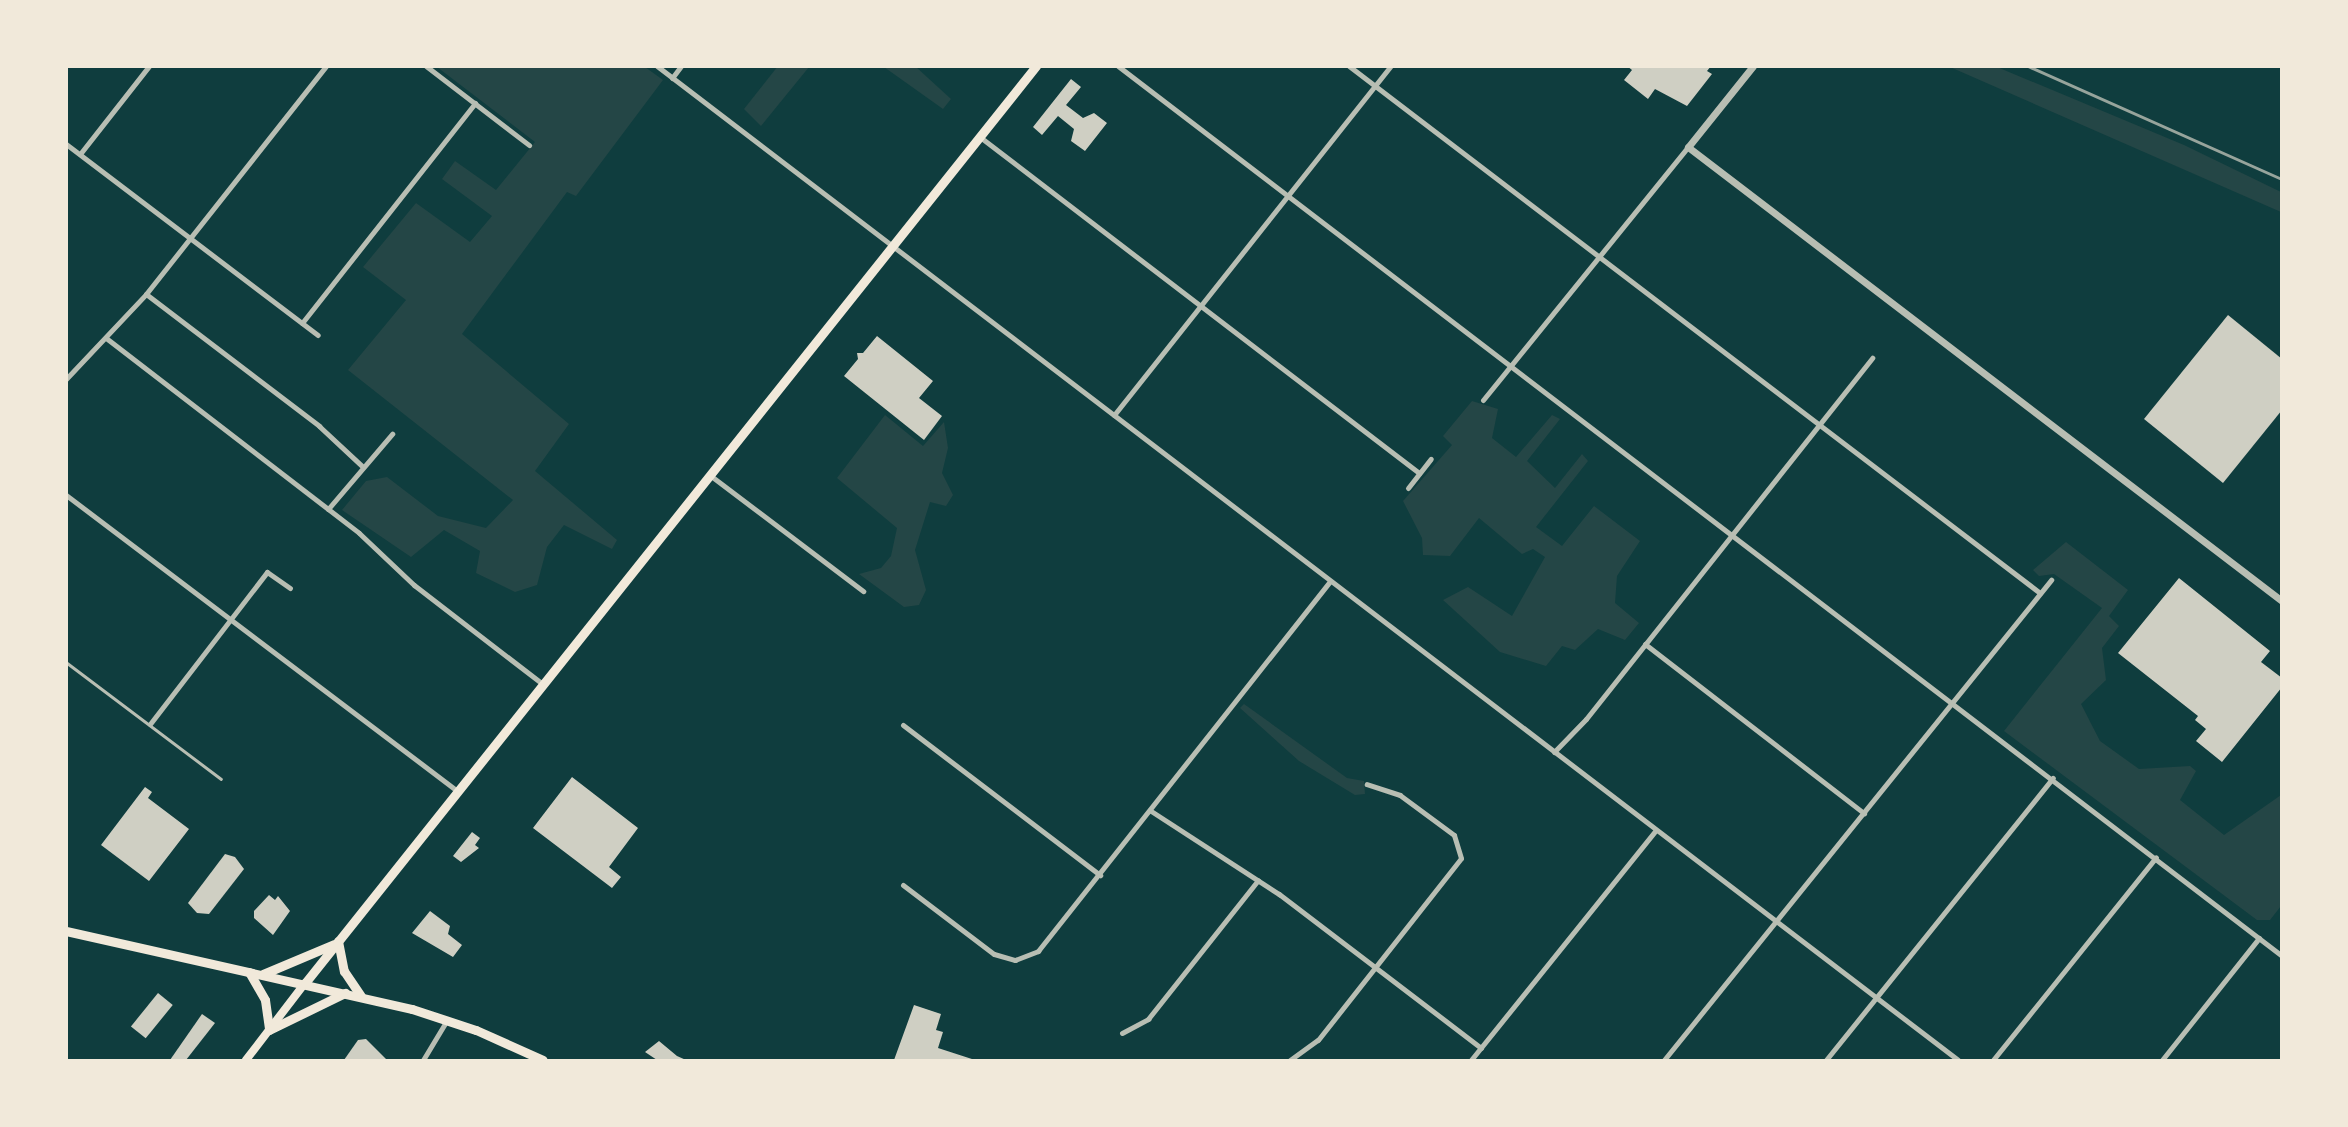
<!DOCTYPE html>
<style>
body{margin:0}
#map{position:relative;width:2348px;height:1127px;overflow:hidden;background:#0f3d3e;font-family:Lora,serif}
div>[style]{position:absolute}
.green>*{inset:0;background:#244646}
.building>*{inset:0;background:#cfcfc3;transform-origin:0 0}
.service>*{height:2.5px;margin:-1.25px;padding:0 1.25px;transform-origin:1.25px;border-radius:1.25px;background:#b8beb3}
.minor>*{height:5px;margin:-2.5px;padding:0 2.5px;transform-origin:2.5px;border-radius:2.5px;background:#b8beb3}
.tertiary>*{height:7px;margin:-3.5px;padding:0 3.5px;transform-origin:3.5px;border-radius:3.5px;background:#b8beb3}
.secondary>*{height:8px;margin:-4px;padding:0 4px;transform-origin:4px;border-radius:4px;background:#f1e9da}
.primary>*{height:9px;margin:-4.5px;padding:0 4.5px;transform-origin:4.5px;border-radius:4.5px;background:#f1e9da}
.rail>*{height:2.5px;margin:-1.25px;padding:0 1.25px;transform-origin:1.25px;border-radius:1.25px;background:#97a49c}
span{translate:-50% -50%;white-space:nowrap;text-align:center;line-height:1.15;-webkit-text-stroke:7px #f1e9da;paint-order:stroke}
.frame{position:absolute;inset:0;border:68px solid #f1e9da;pointer-events:none}
</style>
<div id="map">
<div class="green">
<div style="clip-path:polygon(778px 66px,809px 67px,761px 126px,744px 109px)"></div>
<div style="clip-path:polygon(437px 67px,645px 67px,663px 80px,576px 196px,567px 192px,462px 334px,569px 424px,535px 471px,617px 540px,612px 549px,564px 525px,547px 547px,537px 585px,515px 592px,476px 573px,480px 551px,444px 530px,411px 557px,342px 510px,366px 481px,387px 477px,438px 516px,486px 528px,513px 500px,348px 370px,406px 300px,363px 267px,416px 203px,470px 242px,492px 216px,442px 179px,455px 161px,496px 190px,535px 142px)"></div>
<div style="clip-path:polygon(884px 67px,916px 67px,951px 99px,943px 109px)"></div>
<div style="clip-path:polygon(1950px 67px,1997px 67px,2184px 145px,2281px 192px,2281px 212px)"></div>
<div style="clip-path:polygon(1472px 401px,1498px 409px,1492px 438px,1516px 457px,1552px 415px,1560px 419px,1527px 461px,1555px 488px,1582px 454px,1588px 461px,1536px 527px,1562px 546px,1594px 506px,1640px 541px,1617px 576px,1615px 603px,1639px 623px,1625px 640px,1598px 629px,1575px 650px,1562px 646px,1546px 666px,1500px 652px,1443px 600px,1468px 587px,1512px 616px,1545px 557px,1533px 549px,1522px 554px,1479px 518px,1450px 556px,1423px 555px,1422px 538px,1403px 501px,1452px 445px,1443px 436px)"></div>
<div style="clip-path:polygon(885px 415px,923px 446px,944px 422px,948px 448px,942px 473px,953px 495px,946px 506px,930px 502px,915px 550px,926px 590px,919px 605px,904px 607px,859px 574px,881px 568px,891px 556px,897px 528px,837px 478px)"></div>
<div style="clip-path:polygon(2066px 542px,2128px 590px,2109px 616px,2119px 626px,2102px 648px,2106px 680px,2081px 704px,2100px 741px,2139px 769px,2190px 766px,2196px 771px,2180px 800px,2224px 835px,2281px 795px,2281px 906px,2270px 920px,2257px 920px,2004px 731px,2102px 608px,2054px 574px,2039px 576px,2033px 570px)"></div>
<div style="clip-path:polygon(1244px 704px,1347px 778px,1364px 781px,1365px 794px,1355px 795px,1299px 761px,1240px 708px)"></div>
</div>
<div class="building">
<div style="clip-path:polygon(1627px 66px,1711px 66px,1707px 71px,1712px 74px,1687px 106px,1655px 89px,1648px 99px,1624px 80px,1632px 70px)"></div>
<div style="clip-path:polygon(1071px 79px,1081px 87px,1066px 105px,1083px 118px,1094px 113px,1107px 123px,1085px 151px,1071px 141px,1074px 129px,1058px 116px,1042px 135px,1033px 127px)"></div>
<div style="clip-path:polygon(2228px 315px,2282px 359px,2282px 410px,2223px 483px,2144px 419px)"></div>
<div style="clip-path:polygon(877px 336px,933px 381px,919px 398px,942px 416px,924px 440px,844px 376px,858px 359px,857px 353px,863px 353px)"></div>
<div style="clip-path:polygon(2179px 578px,2270px 651px,2261px 662px,2282px 678px,2282px 687px,2222px 762px,2196px 741px,2206px 729px,2195px 720px,2198px 716px,2118px 653px)"></div>
<div style="clip-path:polygon(572px 777px,638px 828px,609px 867px,621px 877px,612px 888px,533px 828px)"></div>
<div style="clip-path:polygon(145px 787px,152px 792px,148px 798px,189px 829px,149px 881px,101px 845px)"></div>
<div style="clip-path:polygon(472px 832px,480px 838px,475px 845px,479px 848px,461px 862px,453px 856px)"></div>
<div style="clip-path:polygon(225px 854px,235px 857px,244px 869px,209px 914px,197px 913px,188px 903px)"></div>
<div style="clip-path:polygon(269px 895px,275px 900px,278px 896px,290px 911px,273px 935px,254px 918px,254px 911px)"></div>
<div style="clip-path:polygon(430px 911px,450px 926px,448px 934px,462px 945px,453px 957px,412px 933px)"></div>
<div style="left:158px;top:993px;width:19px;height:43px;rotate:39deg"></div>
<div style="clip-path:polygon(914px 1005px,941px 1014px,936px 1030px,943px 1032px,938px 1048px,975px 1060px,894px 1060px)"></div>
<div style="clip-path:polygon(202px 1014px,215px 1023px,186px 1060px,170px 1060px)"></div>
<div style="clip-path:polygon(366px 1039px,387px 1060px,344px 1060px,358px 1040px)"></div>
<div style="clip-path:polygon(659px 1041px,677px 1056px,686px 1060px,657px 1060px,645px 1052px)"></div>
</div>
<div class="service">
<div style="left:66px;top:662px;width:194px;rotate:37deg"></div>
</div>
<div class="minor">
<div style="left:426px;top:66px;width:130px;rotate:37.5deg"></div>
<div style="left:657px;top:66px;width:1637px;rotate:37.38deg"></div>
<div style="left:1118px;top:66px;width:1465px;rotate:37.4deg"></div>
<div style="left:1349px;top:66px;width:869px;rotate:37.33deg"></div>
<div style="left:672px;top:78px;width:15px;rotate:-53deg"></div>
<div style="left:980px;top:137px;width:553px;rotate:37.43deg"></div>
<div style="left:66px;top:144px;width:316px;rotate:37.2deg"></div>
<div style="left:80px;top:154px;width:112px;rotate:-51.9deg"></div>
<div style="left:146px;top:294px;width:218px;rotate:37.3deg"></div>
<div style="left:319px;top:426px;width:60px;rotate:43deg"></div>
<div style="left:302px;top:323px;width:280px;rotate:-51.8deg"></div>
<div style="left:106px;top:338px;width:319px;rotate:37.6deg"></div>
<div style="left:359px;top:533px;width:76px;rotate:43.4deg"></div>
<div style="left:414px;top:585px;width:164px;rotate:37.6deg"></div>
<div style="left:66px;top:379px;width:117px;rotate:-46.7deg"></div>
<div style="left:146px;top:294px;width:290px;rotate:-51.7deg"></div>
<div style="left:1483px;top:400px;width:326px;rotate:-51deg"></div>
<div style="left:1114px;top:415px;width:446px;rotate:-51.6deg"></div>
<div style="left:711px;top:476px;width:191px;rotate:37.1deg"></div>
<div style="left:1408px;top:488px;width:37px;rotate:-52deg"></div>
<div style="left:66px;top:495px;width:491px;rotate:37.1deg"></div>
<div style="left:328px;top:509px;width:99px;rotate:-49.5deg"></div>
<div style="left:1645px;top:644px;width:277px;rotate:37.7deg"></div>
<div style="left:150px;top:724px;width:192px;rotate:-52.4deg"></div>
<div style="left:267px;top:572px;width:28px;rotate:35deg"></div>
<div style="left:903px;top:725px;width:248px;rotate:37.3deg"></div>
<div style="left:1554px;top:752px;width:46px;rotate:-45.9deg"></div>
<div style="left:1586px;top:719px;width:461px;rotate:-51.6deg"></div>
<div style="left:1151px;top:811px;width:153px;rotate:33deg"></div>
<div style="left:1279px;top:894px;width:254px;rotate:37.3deg"></div>
<div style="left:903px;top:885px;width:114px;rotate:37.2deg"></div>
<div style="left:994px;top:954px;width:22px;rotate:16deg"></div>
<div style="left:1015px;top:960px;width:25px;rotate:-21deg"></div>
<div style="left:1038px;top:951px;width:471px;rotate:-51.7deg"></div>
<div style="left:1122px;top:1033px;width:30px;rotate:-28deg"></div>
<div style="left:1148px;top:1019px;width:177px;rotate:-51.6deg"></div>
<div style="left:423px;top:1060px;width:47px;rotate:-59deg"></div>
<div style="left:1290px;top:1060px;width:34px;rotate:-36deg"></div>
<div style="left:1318px;top:1040px;width:231px;rotate:-51.8deg"></div>
<div style="left:1461px;top:858px;width:24px;rotate:-107deg"></div>
<div style="left:1454px;top:835px;width:67px;rotate:-143.5deg"></div>
<div style="left:1400px;top:795px;width:35px;rotate:-162deg"></div>
<div style="left:1471px;top:1060px;width:295px;rotate:-51.2deg"></div>
<div style="left:1664px;top:1060px;width:617px;rotate:-51.12deg"></div>
<div style="left:1826px;top:1060px;width:362px;rotate:-51.2deg"></div>
<div style="left:1993px;top:1060px;width:260px;rotate:-51.2deg"></div>
<div style="left:2162px;top:1060px;width:156px;rotate:-51.5deg"></div>
</div>
<div class="tertiary">
<div style="left:1753px;top:66px;width:104px;rotate:128.7deg"></div>
<div style="left:1688px;top:147px;width:748px;rotate:37.39deg"></div>
</div>
<div class="secondary">
<div style="left:246px;top:1060px;width:97px;rotate:-52.5deg"></div>
</div>
<div class="primary">
<div style="left:66px;top:931px;width:355px;rotate:12.7deg"></div>
<div style="left:412px;top:1009px;width:67px;rotate:18.2deg"></div>
<div style="left:476px;top:1030px;width:73px;rotate:24.1deg"></div>
<div style="left:338px;top:941px;width:31px;rotate:79deg"></div>
<div style="left:344px;top:971px;width:30px;rotate:56deg"></div>
<div style="left:249px;top:972px;width:32px;rotate:60deg"></div>
<div style="left:265px;top:1000px;width:30px;rotate:82deg"></div>
<div style="left:269px;top:1030px;width:85px;rotate:-26deg"></div>
<div style="left:263px;top:974px;width:77px;rotate:-22.9deg"></div>
<div style="left:305px;top:983px;width:1173px;rotate:-51.44deg"></div>
</div>
<div class="rail">
<div style="left:2028px;top:66px;width:278px;rotate:24deg"></div>
</div>
<div class="frame"></div>
</div>
